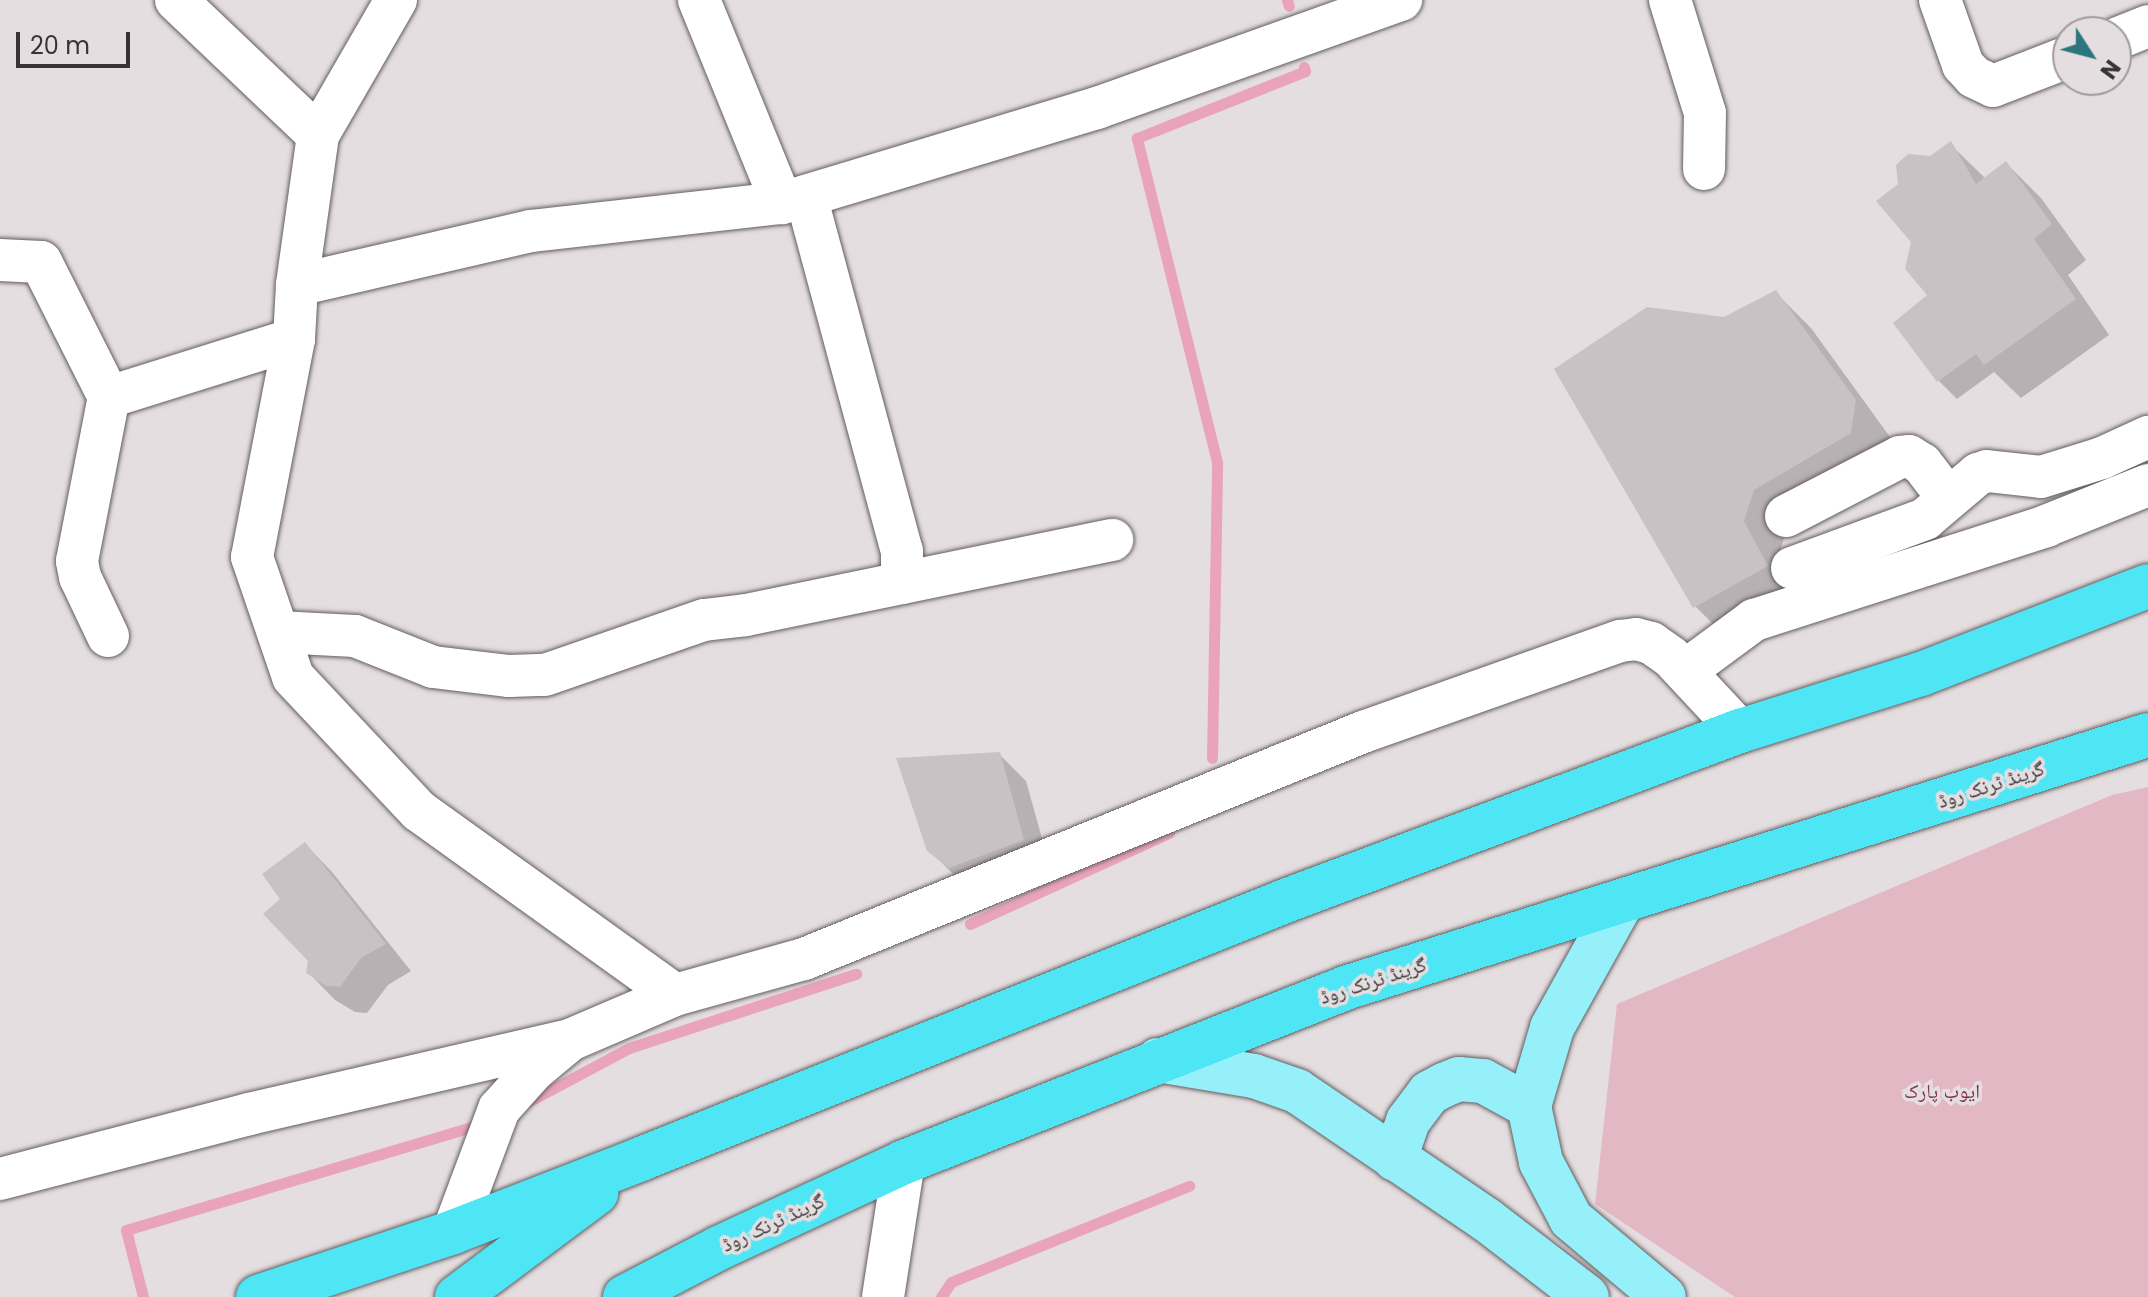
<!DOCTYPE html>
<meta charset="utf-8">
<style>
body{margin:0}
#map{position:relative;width:2148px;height:1297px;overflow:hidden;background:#e5dee0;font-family:Poppins,"Noto Naskh Arabic",sans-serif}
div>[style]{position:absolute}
.green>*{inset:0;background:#e3b8c5}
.shadow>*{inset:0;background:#0003}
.stream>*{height:11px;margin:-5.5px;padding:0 5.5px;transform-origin:5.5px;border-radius:5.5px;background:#e9a4ba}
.building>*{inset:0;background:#c9c2c4}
.roads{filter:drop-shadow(0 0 2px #635d5f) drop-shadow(0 0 2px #635d5f)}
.minor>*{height:42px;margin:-21px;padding:0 21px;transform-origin:21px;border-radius:21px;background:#fff}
.major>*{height:44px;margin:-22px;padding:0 22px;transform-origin:22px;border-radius:22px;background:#95f0f9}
.highway>*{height:44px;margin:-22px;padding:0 22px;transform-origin:22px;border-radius:22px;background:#4ee6f5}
span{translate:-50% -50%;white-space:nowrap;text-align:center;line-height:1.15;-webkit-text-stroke:7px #e5dee0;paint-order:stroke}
.street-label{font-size:20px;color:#363434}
.park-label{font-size:20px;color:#813150}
.north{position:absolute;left:2052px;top:16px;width:80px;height:80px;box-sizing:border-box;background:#e5dee0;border:2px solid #9f9a9b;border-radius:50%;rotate:126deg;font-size:22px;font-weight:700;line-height:32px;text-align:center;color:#363434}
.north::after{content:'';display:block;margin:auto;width:28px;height:36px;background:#2d767e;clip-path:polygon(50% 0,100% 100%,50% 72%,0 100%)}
.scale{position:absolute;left:16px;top:32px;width:114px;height:36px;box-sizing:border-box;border:4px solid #363434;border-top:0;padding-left:10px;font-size:24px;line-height:28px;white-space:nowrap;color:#363434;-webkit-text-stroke:6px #e5dee0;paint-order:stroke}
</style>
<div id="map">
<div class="green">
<div style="clip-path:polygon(2148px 787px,2148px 1297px,1735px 1297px,1595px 1204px,1617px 1004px,2112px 795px)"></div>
</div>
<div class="shadow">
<div style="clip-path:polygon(1950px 144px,1986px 179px,2006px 163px,2041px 198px,2086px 260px,2068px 275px,2109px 335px,2021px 398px,1994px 372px,1957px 399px,1939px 381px,1896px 323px,1930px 296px,1931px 158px)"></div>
<div style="clip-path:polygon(1776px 293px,1811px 328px,1890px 437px,1886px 468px,1788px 525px,1778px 558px,1801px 601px,1730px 641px,1695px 606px,1724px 319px)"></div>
<div style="clip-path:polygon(999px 754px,1026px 781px,1050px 867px,957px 878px,929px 850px)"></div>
<div style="clip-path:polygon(305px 844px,332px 872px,411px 971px,388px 985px,367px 1013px,355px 1012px,335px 1000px,308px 972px,310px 961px,283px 899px)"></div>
</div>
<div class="stream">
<div style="left:1287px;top:0;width:6px;rotate:72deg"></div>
<div style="left:1212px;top:758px;width:296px;rotate:-89deg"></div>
<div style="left:1217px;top:462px;width:334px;rotate:-103.9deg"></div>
<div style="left:1137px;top:138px;width:181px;rotate:-21.7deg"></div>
<div style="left:1305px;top:71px;width:4px;rotate:-104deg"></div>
<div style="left:970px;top:924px;width:219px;rotate:-24.6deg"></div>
<div style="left:526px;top:1103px;width:117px;rotate:-28.1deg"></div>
<div style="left:629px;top:1048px;width:239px;rotate:-18.1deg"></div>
<div style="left:143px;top:1297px;width:69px;rotate:-104.2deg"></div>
<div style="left:126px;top:1230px;width:371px;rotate:-16.6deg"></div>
<div style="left:941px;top:1297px;width:18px;rotate:-56deg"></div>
<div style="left:951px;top:1282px;width:257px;rotate:-22deg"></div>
</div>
<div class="building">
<div style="clip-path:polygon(1951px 141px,1976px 184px,2006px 161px,2052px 224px,2034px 239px,2076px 299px,1984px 365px,1976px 354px,1937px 382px,1893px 323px,1927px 295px,1905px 269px,1911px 242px,1876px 201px,1898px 184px,1896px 165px,1908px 154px,1930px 156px)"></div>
<div style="clip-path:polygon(1776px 290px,1856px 400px,1851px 433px,1754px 490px,1744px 521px,1768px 566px,1693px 608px,1554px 369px,1647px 307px,1724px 317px)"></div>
<div style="clip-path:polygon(1000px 752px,1024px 840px,949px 868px,927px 851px,896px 758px)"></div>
<div style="clip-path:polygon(305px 842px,386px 944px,361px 958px,340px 987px,326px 986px,306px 973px,308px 961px,263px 914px,280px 899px,262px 874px)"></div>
</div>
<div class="roads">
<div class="minor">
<div style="left:176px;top:0;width:196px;rotate:43.6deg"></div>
<div style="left:396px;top:0;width:156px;rotate:120deg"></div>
<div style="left:318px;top:135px;width:151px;rotate:98deg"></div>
<div style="left:297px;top:285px;width:54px;rotate:93.2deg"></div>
<div style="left:294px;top:339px;width:222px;rotate:100.9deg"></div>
<div style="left:252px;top:557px;width:127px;rotate:71.1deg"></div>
<div style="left:293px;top:677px;width:184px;rotate:46.8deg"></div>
<div style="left:419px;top:811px;width:315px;rotate:35.7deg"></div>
<div style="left:675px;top:995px;width:114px;rotate:156.8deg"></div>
<div style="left:570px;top:1040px;width:47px;rotate:140.2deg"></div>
<div style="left:534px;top:1070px;width:52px;rotate:131.9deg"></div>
<div style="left:499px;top:1109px;width:131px;rotate:110.5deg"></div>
<div style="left:699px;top:0;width:219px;rotate:67.8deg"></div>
<div style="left:1670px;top:0;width:118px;rotate:72.8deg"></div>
<div style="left:1705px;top:113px;width:56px;rotate:91deg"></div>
<div style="left:1940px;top:0;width:69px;rotate:70.5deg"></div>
<div style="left:1963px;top:65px;width:16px;rotate:47deg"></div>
<div style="left:1974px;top:77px;width:21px;rotate:25deg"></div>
<div style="left:1993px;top:86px;width:80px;rotate:-21.1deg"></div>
<div style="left:2116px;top:39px;width:35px;rotate:-22deg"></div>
<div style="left:806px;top:196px;width:368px;rotate:74.9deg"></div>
<div style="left:902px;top:551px;width:32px;rotate:90deg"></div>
<div style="left:0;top:260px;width:41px;rotate:2.8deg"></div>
<div style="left:41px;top:262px;width:151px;rotate:63.3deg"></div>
<div style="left:109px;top:397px;width:194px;rotate:-17.4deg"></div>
<div style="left:297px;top:285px;width:240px;rotate:-13deg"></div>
<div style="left:531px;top:231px;width:253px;rotate:-6.4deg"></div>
<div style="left:782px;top:203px;width:329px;rotate:-16.8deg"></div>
<div style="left:1097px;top:108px;width:323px;rotate:-19.6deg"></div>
<div style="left:1786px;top:516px;width:128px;rotate:-27.4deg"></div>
<div style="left:1900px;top:457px;width:9px;rotate:-6deg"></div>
<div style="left:1909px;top:456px;width:15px;rotate:32deg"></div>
<div style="left:1922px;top:464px;width:43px;rotate:52.6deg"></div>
<div style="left:1792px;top:568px;width:142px;rotate:-20.2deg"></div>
<div style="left:1925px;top:519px;width:70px;rotate:-40.3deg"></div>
<div style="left:1978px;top:474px;width:9px;rotate:-18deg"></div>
<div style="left:1987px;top:471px;width:54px;rotate:6.3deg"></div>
<div style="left:2041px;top:477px;width:64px;rotate:-17.3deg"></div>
<div style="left:2102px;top:458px;width:51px;rotate:-24.5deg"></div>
<div style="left:278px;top:632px;width:77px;rotate:3deg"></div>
<div style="left:355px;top:636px;width:84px;rotate:21.7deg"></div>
<div style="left:433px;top:667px;width:77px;rotate:6.8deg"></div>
<div style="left:509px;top:676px;width:36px;rotate:-2deg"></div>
<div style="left:545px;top:675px;width:168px;rotate:-19.1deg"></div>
<div style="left:704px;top:620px;width:42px;rotate:-6.8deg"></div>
<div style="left:746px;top:615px;width:374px;rotate:-11.6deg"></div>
<div style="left:108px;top:636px;width:65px;rotate:-115.4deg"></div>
<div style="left:80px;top:577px;width:16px;rotate:-101deg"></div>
<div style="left:77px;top:561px;width:167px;rotate:-79deg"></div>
<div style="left:1685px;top:671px;width:86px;rotate:-36.5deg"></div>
<div style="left:1754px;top:620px;width:307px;rotate:-17.8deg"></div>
<div style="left:2046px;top:526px;width:110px;rotate:-21.9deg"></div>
<div style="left:675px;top:995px;width:134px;rotate:-15.6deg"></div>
<div style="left:804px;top:959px;width:603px;rotate:-22.1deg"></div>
<div style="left:1363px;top:732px;width:273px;rotate:-19.5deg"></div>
<div style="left:1620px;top:641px;width:16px;rotate:-7deg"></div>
<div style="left:1636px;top:639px;width:16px;rotate:15deg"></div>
<div style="left:1651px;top:643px;width:24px;rotate:35deg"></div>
<div style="left:1671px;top:657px;width:101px;rotate:47deg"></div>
<div style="left:0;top:1179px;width:257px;rotate:-14.6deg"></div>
<div style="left:249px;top:1114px;width:324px;rotate:-13deg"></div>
<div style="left:883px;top:1297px;width:137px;rotate:-81.2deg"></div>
</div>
<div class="major">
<div style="left:1622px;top:902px;width:144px;rotate:119.1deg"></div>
<div style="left:1552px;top:1028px;width:81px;rotate:106.4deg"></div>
<div style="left:1529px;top:1106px;width:57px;rotate:77.9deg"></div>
<div style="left:1541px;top:1162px;width:64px;rotate:62.2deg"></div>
<div style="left:1571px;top:1219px;width:121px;rotate:40deg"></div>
<div style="left:1158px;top:1060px;width:97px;rotate:9.5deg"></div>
<div style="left:1254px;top:1076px;width:46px;rotate:19.2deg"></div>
<div style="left:1297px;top:1091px;width:230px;rotate:34.2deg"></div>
<div style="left:1487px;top:1220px;width:126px;rotate:37.6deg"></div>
<div style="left:1395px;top:1159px;width:40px;rotate:-71.1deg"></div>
<div style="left:1408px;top:1121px;width:35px;rotate:-53deg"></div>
<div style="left:1429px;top:1093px;width:17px;rotate:-28deg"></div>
<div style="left:1444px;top:1085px;width:16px;rotate:-22deg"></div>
<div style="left:1459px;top:1079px;width:24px;rotate:5deg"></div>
<div style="left:1483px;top:1081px;width:52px;rotate:28.5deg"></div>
</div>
<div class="highway">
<div style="left:258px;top:1297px;width:206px;rotate:-18.4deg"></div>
<div style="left:453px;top:1232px;width:202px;rotate:-21.2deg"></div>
<div style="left:641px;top:1159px;width:694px;rotate:-21.83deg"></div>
<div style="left:1285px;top:901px;width:486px;rotate:-20.5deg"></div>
<div style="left:1740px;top:731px;width:190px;rotate:-17.5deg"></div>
<div style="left:1921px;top:674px;width:243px;rotate:-21.2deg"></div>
<div style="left:457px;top:1297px;width:174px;rotate:-36.8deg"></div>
<div style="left:625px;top:1297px;width:106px;rotate:-27.5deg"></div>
<div style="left:719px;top:1248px;width:204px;rotate:-24.9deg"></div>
<div style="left:904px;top:1162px;width:474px;rotate:-21.5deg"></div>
<div style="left:1345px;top:988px;width:842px;rotate:-17.49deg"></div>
</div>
</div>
<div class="street-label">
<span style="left:1991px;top:785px;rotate:-18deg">گرینڈ ٹرنک روڈ</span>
<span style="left:1373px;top:981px;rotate:-18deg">گرینڈ ٹرنک روڈ</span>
<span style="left:773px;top:1223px;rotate:-25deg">گرینڈ ٹرنک روڈ</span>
</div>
<div class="park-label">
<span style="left:1942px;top:1091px">ایوب پارک</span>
</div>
<div class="north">N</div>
<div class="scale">20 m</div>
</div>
